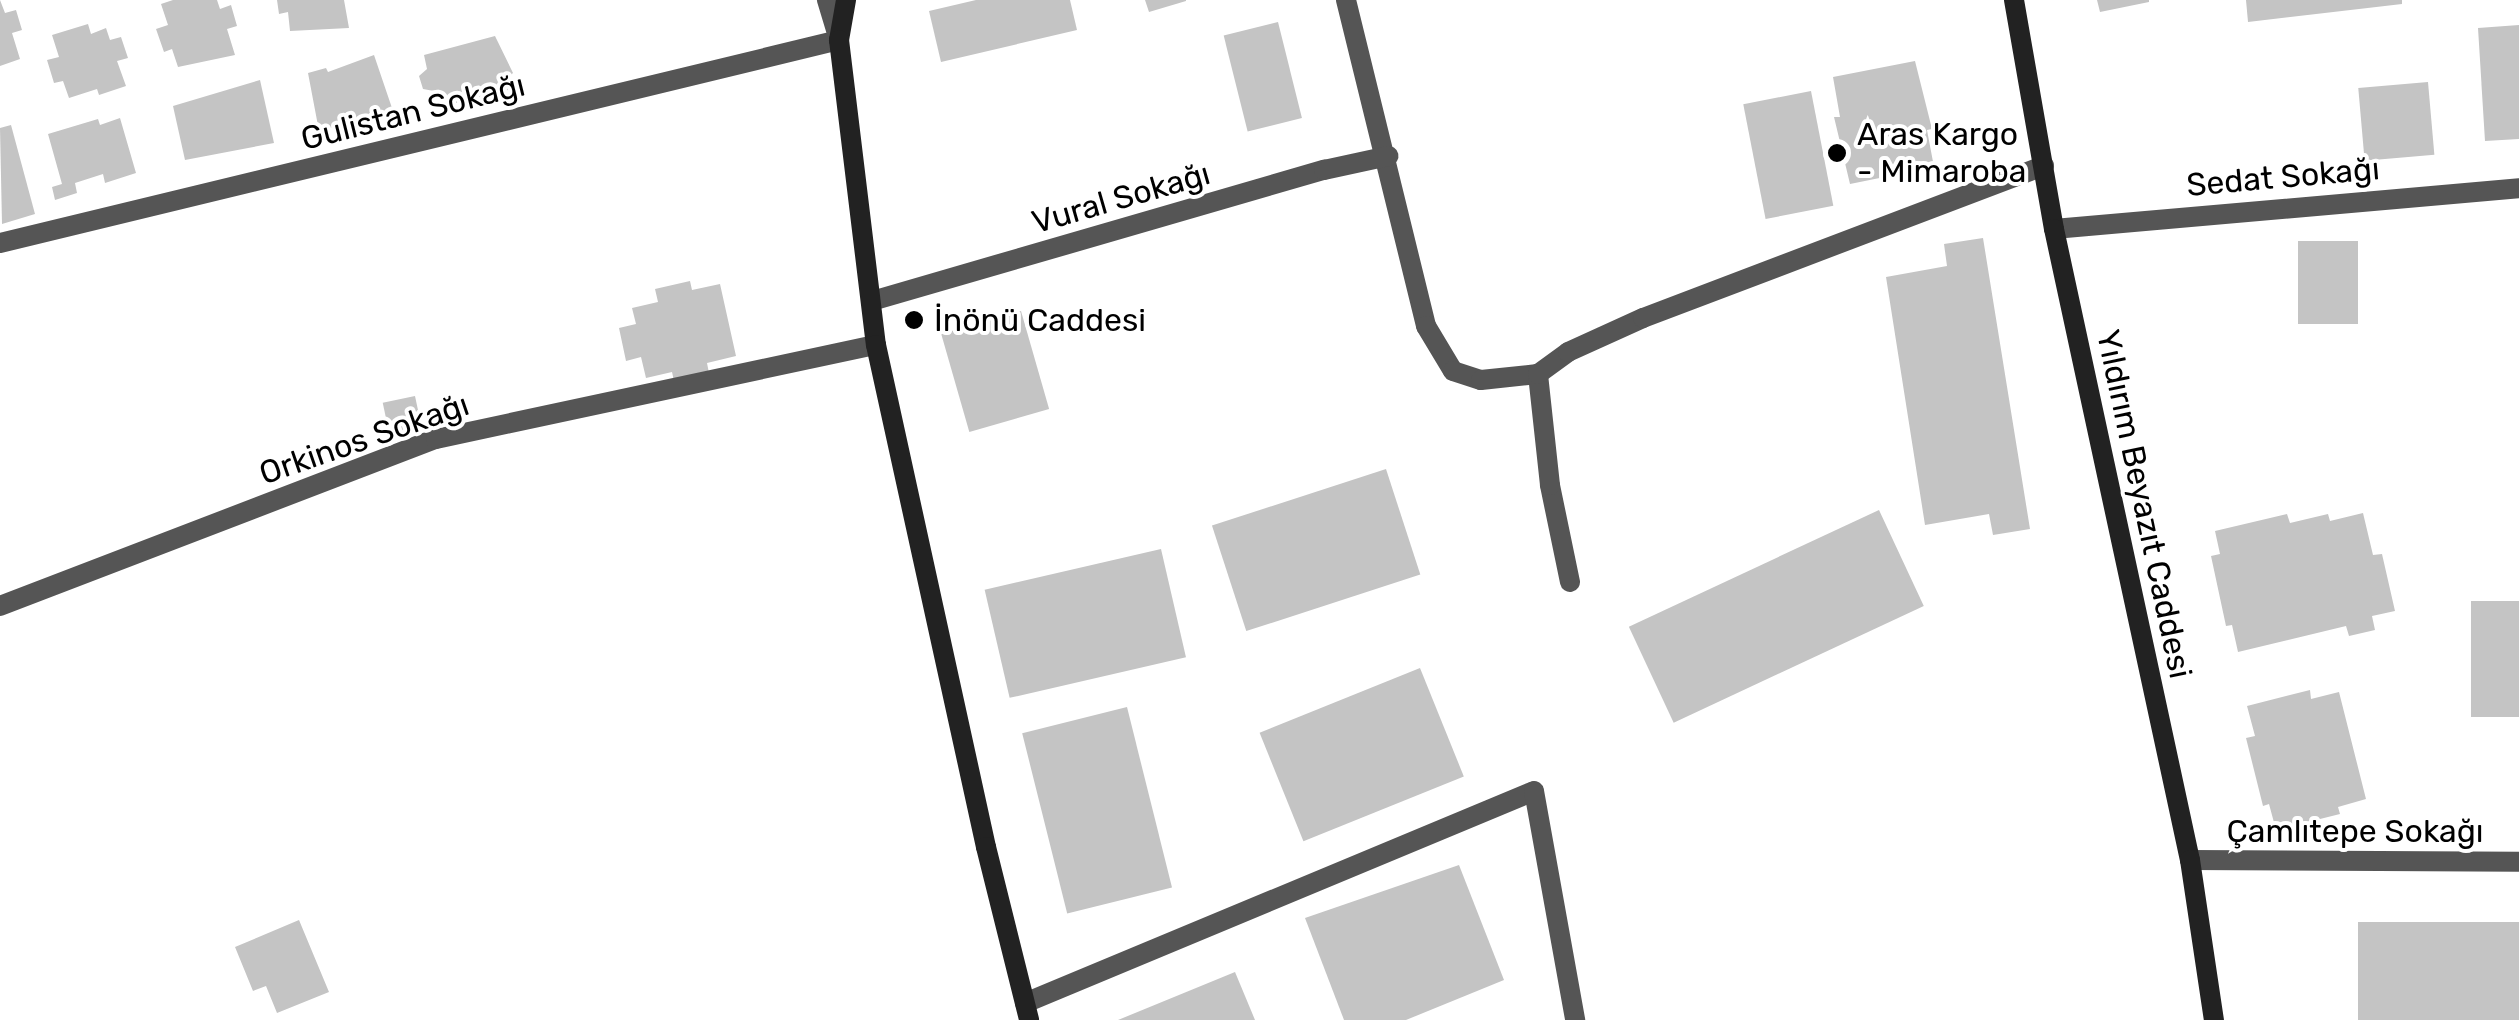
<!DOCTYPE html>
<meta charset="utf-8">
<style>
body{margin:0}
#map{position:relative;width:2519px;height:1020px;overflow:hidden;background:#fff;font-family:Rubik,sans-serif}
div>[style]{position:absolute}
.building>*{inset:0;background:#c4c4c4;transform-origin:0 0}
.minor>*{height:20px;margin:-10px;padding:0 10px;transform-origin:10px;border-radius:10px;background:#555}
.secondary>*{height:20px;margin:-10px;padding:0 10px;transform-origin:10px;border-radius:10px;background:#222}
.dots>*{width:28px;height:28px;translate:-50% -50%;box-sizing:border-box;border:5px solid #fff;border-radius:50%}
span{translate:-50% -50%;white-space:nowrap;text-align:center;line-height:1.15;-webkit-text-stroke:8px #fff;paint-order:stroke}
.street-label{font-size:32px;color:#000}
.poi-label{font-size:32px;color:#000}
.left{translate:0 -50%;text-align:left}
</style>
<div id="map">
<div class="building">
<div style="clip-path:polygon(0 0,5px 13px,16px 10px,22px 30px,12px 33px,20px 59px,0 66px)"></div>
<div style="clip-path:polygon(173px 0,217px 0,220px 9px,231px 5px,237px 26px,227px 29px,235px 55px,178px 67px,172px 49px,164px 52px,156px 29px,168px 25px,161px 4px)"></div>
<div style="clip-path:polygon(277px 0,344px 0,349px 28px,290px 31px,288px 12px,279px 14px)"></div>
<div style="clip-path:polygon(976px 0,1070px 0,1077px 30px,941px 62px,929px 11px)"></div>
<div style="clip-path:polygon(1145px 0,1186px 0,1186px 1px,1149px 12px)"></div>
<div style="clip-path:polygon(2097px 0,2149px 0,2149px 2px,2100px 12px)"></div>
<div style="clip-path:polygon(2246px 0,2402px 0,2402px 4px,2248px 22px)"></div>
<div style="left:1278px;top:22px;width:99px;height:56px;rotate:76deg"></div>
<div style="clip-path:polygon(88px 24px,91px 34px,106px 28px,110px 40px,121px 37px,128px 58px,117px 61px,126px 86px,99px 95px,97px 89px,69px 98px,63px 81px,54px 83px,47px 60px,59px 57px,52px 35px)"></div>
<div style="clip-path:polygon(2519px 25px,2519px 139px,2485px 141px,2478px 28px)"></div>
<div style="clip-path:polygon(495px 36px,513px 73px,506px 79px,508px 90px,440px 107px,434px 91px,423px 89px,419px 76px,427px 69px,424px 55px)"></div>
<div style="clip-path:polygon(374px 55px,393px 111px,319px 131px,308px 73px,326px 68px,328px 72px)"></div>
<div style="clip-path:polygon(1915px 61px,1932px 129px,1927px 130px,1934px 167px,1850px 184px,1834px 117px,1840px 117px,1833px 77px)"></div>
<div style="clip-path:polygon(260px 80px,274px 143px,185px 160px,173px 106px)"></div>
<div style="left:2428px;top:82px;width:73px;height:70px;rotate:85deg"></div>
<div style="left:1811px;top:91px;width:117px;height:69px;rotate:79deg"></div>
<div style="clip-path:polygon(120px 118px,136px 173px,105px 183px,103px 174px,75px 183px,77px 193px,55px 200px,52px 187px,62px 184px,48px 134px,98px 119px,100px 125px)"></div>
<div style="clip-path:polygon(11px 125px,35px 214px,2px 224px,0 128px)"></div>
<div style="clip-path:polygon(1983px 238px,2030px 529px,1993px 535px,1989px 514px,1925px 525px,1886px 277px,1947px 266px,1944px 244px)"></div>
<div style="left:2298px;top:241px;width:60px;height:83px"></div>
<div style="clip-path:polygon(690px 281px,692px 290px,720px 284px,736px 356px,707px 363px,709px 373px,674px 381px,672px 372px,646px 378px,641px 357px,626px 361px,619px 328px,636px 324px,632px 308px,658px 302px,655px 289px)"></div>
<div style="left:1021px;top:311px;width:102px;height:83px;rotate:74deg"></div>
<div style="left:415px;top:396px;width:35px;height:33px;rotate:78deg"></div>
<div style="left:1386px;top:469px;width:111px;height:183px;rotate:72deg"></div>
<div style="left:1879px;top:510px;width:106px;height:276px;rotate:65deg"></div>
<div style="clip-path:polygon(2363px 513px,2373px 555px,2382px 554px,2395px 611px,2372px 616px,2375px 630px,2349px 636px,2346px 626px,2238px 652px,2232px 625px,2226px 626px,2211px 556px,2220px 554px,2215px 531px,2287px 514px,2290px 523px,2328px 514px,2330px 521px)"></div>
<div style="left:1161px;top:549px;width:111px;height:181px;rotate:77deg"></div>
<div style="left:2519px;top:601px;width:116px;height:48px;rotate:90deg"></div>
<div style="left:1420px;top:668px;width:117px;height:173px;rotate:68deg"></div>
<div style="clip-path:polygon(2310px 690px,2311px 699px,2339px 692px,2366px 799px,2338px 807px,2340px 814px,2276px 830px,2269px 804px,2263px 806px,2246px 738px,2255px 736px,2247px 706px)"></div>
<div style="left:1127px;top:707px;width:186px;height:108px;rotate:76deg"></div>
<div style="clip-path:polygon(1459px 865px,1504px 980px,1406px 1020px,1344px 1020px,1305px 918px)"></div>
<div style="clip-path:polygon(299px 920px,329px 992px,277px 1013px,266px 986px,253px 991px,235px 947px)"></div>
<div style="left:2519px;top:922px;width:98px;height:161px;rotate:90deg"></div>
<div style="clip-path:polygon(1235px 972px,1255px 1020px,1118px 1020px)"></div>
</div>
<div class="minor">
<div style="left:1346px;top:0;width:336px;rotate:76.2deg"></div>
<div style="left:1426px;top:326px;width:52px;rotate:59deg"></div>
<div style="left:1453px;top:371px;width:29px;rotate:18deg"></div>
<div style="left:1481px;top:380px;width:57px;rotate:-6deg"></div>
<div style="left:2054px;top:229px;width:467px;rotate:-5deg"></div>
<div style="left:0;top:243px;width:863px;rotate:-13.6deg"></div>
<div style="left:839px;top:40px;width:42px;rotate:-106.7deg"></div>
<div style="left:872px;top:301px;width:471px;rotate:-16.2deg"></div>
<div style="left:1324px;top:170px;width:66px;rotate:-12.3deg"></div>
<div style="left:1570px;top:582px;width:99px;rotate:-101.7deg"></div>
<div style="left:1550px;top:485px;width:112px;rotate:-96.2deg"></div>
<div style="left:1538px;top:374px;width:37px;rotate:-36deg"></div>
<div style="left:1568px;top:352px;width:82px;rotate:-24.4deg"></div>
<div style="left:1643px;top:318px;width:429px;rotate:-20.8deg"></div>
<div style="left:0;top:606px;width:467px;rotate:-21deg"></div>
<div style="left:436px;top:439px;width:450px;rotate:-12.1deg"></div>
<div style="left:2190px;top:860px;width:329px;rotate:0.3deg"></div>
<div style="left:1025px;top:1003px;width:551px;rotate:-22.61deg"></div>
<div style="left:1534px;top:791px;width:233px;rotate:79.8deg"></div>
</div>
<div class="secondary">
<div style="left:846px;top:0;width:41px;rotate:99.9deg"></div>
<div style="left:839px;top:40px;width:307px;rotate:83.1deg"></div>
<div style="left:876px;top:345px;width:514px;rotate:77.64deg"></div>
<div style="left:986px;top:847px;width:178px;rotate:76deg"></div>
<div style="left:2014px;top:0;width:232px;rotate:80.1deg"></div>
<div style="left:2054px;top:229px;width:645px;rotate:77.84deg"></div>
<div style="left:2190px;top:860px;width:162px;rotate:81.5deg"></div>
</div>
<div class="dots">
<div style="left:1837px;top:153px;background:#000"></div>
<div style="left:914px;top:320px;background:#000"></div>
</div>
<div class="street-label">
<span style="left:413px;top:112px;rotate:-14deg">Gulistan Sokağı</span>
<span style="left:2283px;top:177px;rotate:-5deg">Sedat Sokağı</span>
<span style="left:1121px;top:198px;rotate:-16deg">Vural Sokağı</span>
<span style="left:364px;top:439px;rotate:-19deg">Orkinos Sokağı</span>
<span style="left:2144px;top:504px;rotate:78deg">Yıldırım Beyazıt Caddesi</span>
<span style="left:2355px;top:831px">Çamlıtepe Sokağı</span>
</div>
<div class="poi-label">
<span class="left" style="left:1857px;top:153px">Aras Kargo<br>- Mimaroba</span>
<span class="left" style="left:934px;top:320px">İnönü Caddesi</span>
</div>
</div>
